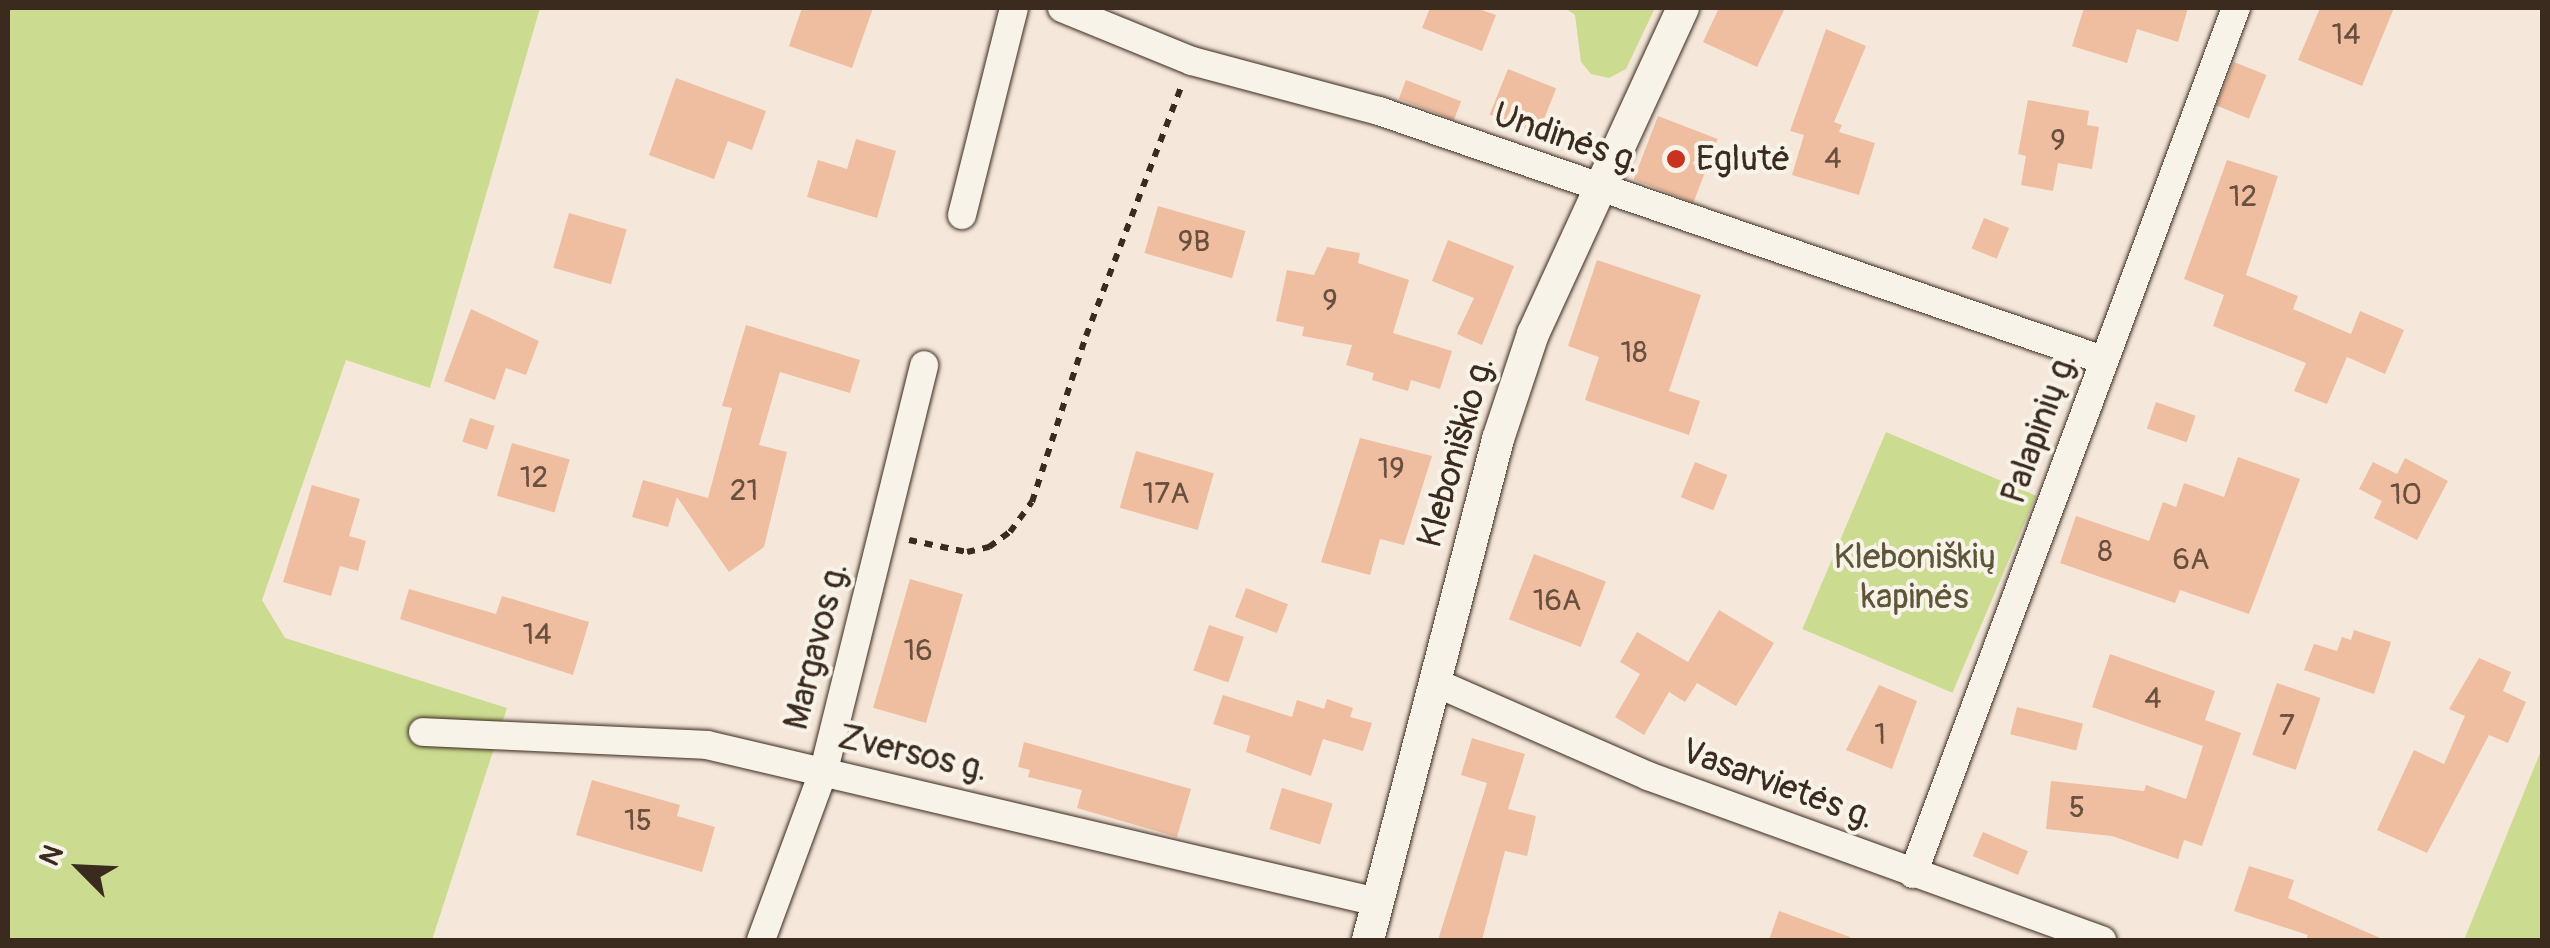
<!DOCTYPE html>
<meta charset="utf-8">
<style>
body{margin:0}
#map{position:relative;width:2550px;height:948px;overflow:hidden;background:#f5e8da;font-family:Pangolin,sans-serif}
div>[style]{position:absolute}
.green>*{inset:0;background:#cbdc90;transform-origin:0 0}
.building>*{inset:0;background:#efbda0;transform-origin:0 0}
.path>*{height:6px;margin-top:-3px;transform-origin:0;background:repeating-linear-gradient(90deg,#3b2a1e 0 8px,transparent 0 16px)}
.roads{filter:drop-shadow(0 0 2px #3b2a1e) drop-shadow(0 0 2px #3b2a1e)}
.minor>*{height:28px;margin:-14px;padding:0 14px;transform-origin:14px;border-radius:14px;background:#f7f3e8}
.tertiary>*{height:32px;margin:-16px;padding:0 16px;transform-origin:16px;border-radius:16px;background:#f7f3e8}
.dots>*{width:28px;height:28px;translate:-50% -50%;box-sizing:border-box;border:5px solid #f7f3e8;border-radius:50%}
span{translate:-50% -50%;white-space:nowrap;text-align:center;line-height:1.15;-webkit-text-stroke:8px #f7f3e8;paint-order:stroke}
.number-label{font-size:30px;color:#684f3e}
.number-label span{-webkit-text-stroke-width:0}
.street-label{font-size:35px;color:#3b2a1e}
.poi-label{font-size:35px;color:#3b2a1e}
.left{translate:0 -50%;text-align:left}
.park-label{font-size:35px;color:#5f563a}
.frame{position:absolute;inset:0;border:10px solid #3b2a1e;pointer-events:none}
.north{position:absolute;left:30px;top:818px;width:100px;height:100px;-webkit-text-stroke:8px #f7f3e8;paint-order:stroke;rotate:294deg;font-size:28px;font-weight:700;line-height:40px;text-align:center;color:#3b2a1e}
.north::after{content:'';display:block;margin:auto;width:35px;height:45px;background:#3b2a1e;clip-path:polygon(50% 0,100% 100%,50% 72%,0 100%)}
</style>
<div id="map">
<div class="green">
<div style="clip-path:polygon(8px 8px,540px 8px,430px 388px,346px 360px,262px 600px,285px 638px,507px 708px,432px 940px,8px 940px)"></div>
<div style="clip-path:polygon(1565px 8px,1655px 8px,1626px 69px,1609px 78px,1591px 74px,1581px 62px,1575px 15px)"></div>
<div style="left:1886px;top:432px;width:163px;height:214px;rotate:23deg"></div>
<div style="clip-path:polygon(2542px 748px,2542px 940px,2464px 940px)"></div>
</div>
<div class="building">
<div style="clip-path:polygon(802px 8px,873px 8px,852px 68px,789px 46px)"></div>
<div style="clip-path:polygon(1430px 8px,1476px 8px,1496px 15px,1482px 51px,1422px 28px)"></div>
<div style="clip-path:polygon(1719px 8px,1785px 8px,1757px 67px,1703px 42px)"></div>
<div style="clip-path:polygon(2084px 8px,2188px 8px,2178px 42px,2137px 29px,2127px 63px,2072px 46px)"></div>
<div style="clip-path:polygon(2320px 8px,2394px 8px,2362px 86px,2298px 60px)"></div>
<div style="clip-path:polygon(1826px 29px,1866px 46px,1834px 122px,1842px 125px,1839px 132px,1875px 143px,1859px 195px,1792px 175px,1804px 135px,1790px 131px)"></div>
<div style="left:2234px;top:62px;width:35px;height:47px;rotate:22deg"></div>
<div style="left:1508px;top:69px;width:52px;height:49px;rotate:22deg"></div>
<div style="clip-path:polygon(676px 78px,766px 111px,752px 150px,728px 141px,714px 179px,649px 155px)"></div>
<div style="left:1406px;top:80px;width:59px;height:20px;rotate:21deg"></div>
<div style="clip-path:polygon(2028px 100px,2089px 111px,2087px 125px,2099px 127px,2092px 169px,2058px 163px,2053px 191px,2021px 185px,2026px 156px,2018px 154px)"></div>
<div style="left:1658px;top:116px;width:64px;height:68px;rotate:21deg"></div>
<div style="clip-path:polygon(856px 139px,896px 151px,877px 218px,807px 197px,818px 160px,847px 169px)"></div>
<div style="clip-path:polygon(2227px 160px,2278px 176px,2246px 275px,2298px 296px,2293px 309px,2351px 334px,2360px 311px,2404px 330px,2385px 374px,2347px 357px,2327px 404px,2294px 391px,2306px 363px,2213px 326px,2224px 295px,2184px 279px)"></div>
<div style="left:1158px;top:206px;width:91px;height:49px;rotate:16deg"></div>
<div style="left:569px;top:213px;width:60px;height:57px;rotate:16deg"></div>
<div style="left:1984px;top:218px;width:27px;height:33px;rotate:22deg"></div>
<div style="clip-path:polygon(1448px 240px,1514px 266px,1482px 345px,1457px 334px,1474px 298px,1432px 281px)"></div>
<div style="clip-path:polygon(1327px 247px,1360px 253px,1358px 263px,1409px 280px,1393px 333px,1452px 351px,1440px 389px,1411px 380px,1408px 391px,1372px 380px,1374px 373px,1346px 365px,1352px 345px,1302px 336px,1304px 327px,1276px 321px,1287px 270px,1314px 275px)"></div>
<div style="clip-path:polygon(1597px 260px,1701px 295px,1669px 391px,1700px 401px,1689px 435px,1585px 400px,1599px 357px,1568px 346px)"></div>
<div style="clip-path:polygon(471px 309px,539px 341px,526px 375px,506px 368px,495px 400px,444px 381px)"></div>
<div style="clip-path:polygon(746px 325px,860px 360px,850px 393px,780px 372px,759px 445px,787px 452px,764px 547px,729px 572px,677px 497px,668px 527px,632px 517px,643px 480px,708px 498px,732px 408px,722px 406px)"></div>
<div style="left:2156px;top:402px;width:42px;height:28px;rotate:19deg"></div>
<div style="left:470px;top:418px;width:26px;height:25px;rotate:18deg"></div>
<div style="clip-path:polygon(1360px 438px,1432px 456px,1404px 545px,1380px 539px,1370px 575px,1321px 562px)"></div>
<div style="left:512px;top:443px;width:60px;height:55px;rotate:16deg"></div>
<div style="left:1136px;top:451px;width:81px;height:59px;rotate:16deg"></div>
<div style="clip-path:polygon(2238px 457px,2300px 479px,2249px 614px,2180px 590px,2175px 603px,2060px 563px,2076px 516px,2149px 541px,2163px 502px,2176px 507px,2184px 483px,2224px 497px)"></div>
<div style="clip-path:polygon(2405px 458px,2448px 481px,2417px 540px,2374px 518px,2382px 501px,2359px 489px,2373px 462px,2397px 474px)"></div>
<div style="left:1695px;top:462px;width:35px;height:38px;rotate:22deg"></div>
<div style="clip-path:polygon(312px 485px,360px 499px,349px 536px,366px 541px,358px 571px,340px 566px,331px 596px,283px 582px)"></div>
<div style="left:1534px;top:554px;width:77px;height:70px;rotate:21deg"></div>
<div style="left:910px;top:579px;width:55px;height:134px;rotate:16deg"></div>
<div style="left:1246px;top:588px;width:45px;height:31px;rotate:21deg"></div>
<div style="clip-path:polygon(409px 589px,496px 614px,502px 596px,589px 622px,573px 675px,400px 619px)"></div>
<div style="clip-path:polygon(1719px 610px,1774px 643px,1736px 706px,1697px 683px,1685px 702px,1669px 692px,1644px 735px,1615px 717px,1640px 674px,1620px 662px,1637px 632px,1688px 662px)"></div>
<div style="left:1209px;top:625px;width:37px;height:48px;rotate:19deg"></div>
<div style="clip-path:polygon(2354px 630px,2391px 642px,2374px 694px,2304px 670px,2314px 644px,2337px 651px,2342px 637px,2351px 640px)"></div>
<div style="clip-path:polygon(2110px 654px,2215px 691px,2205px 720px,2241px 733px,2202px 846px,2184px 840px,2178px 859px,2112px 836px,2046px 829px,2051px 781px,2144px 791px,2146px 785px,2186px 799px,2203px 746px,2092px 707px)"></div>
<div style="clip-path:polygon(2479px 658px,2511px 672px,2503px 691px,2526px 702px,2508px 743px,2489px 735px,2427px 853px,2377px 830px,2414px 750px,2444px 764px,2465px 716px,2449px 709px)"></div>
<div style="left:2277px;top:683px;width:46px;height:76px;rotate:19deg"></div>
<div style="clip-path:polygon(1879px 685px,1917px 701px,1892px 769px,1846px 750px)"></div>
<div style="clip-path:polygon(1223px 695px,1292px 717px,1297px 700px,1324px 709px,1327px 699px,1353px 708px,1350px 717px,1372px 723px,1363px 751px,1323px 739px,1311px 776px,1246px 752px,1250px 736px,1213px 724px)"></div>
<div style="left:2017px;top:707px;width:68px;height:28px;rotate:14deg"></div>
<div style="clip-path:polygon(1472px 738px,1525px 754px,1508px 809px,1536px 816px,1527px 856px,1505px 851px,1482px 940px,1438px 940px,1487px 783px,1461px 775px)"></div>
<div style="clip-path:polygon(1024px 742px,1191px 789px,1177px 837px,1077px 808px,1082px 790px,1028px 777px,1030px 770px,1018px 767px)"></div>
<div style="clip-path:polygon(592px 780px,680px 805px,677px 816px,715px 827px,702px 872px,576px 835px)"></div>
<div style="left:1282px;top:788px;width:53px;height:43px;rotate:17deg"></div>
<div style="left:1983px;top:832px;width:49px;height:26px;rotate:23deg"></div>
<div style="clip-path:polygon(2249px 866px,2294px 880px,2288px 898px,2385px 940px,2306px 940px,2308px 935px,2234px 911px)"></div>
<div style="clip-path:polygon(1779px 911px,1850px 937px,1849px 940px,1769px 940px)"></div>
</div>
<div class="path">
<div style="left:909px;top:540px;width:59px;rotate:11.7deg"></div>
<div style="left:967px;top:552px;width:23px;rotate:-13deg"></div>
<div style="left:989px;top:547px;width:26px;rotate:-36deg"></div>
<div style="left:1010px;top:532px;width:37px;rotate:-54deg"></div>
<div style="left:1032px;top:502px;width:175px;rotate:-72deg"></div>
<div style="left:1086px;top:336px;width:269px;rotate:-69.1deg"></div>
</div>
<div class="roads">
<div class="minor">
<div style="left:1062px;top:8px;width:140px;rotate:22.2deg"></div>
<div style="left:1192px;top:61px;width:194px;rotate:15deg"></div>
<div style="left:1379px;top:111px;width:766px;rotate:18.98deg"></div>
<div style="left:962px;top:215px;width:213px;rotate:-75.9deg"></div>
<div style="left:1434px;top:682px;width:234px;rotate:23.7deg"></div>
<div style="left:1648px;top:776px;width:483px;rotate:19.9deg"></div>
<div style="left:423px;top:732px;width:284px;rotate:2.6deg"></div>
<div style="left:707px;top:745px;width:688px;rotate:13.19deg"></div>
<div style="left:1913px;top:874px;width:924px;rotate:-69.55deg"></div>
<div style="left:761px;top:940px;width:181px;rotate:-69.7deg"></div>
<div style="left:824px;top:770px;width:417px;rotate:-76.1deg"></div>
</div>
<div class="tertiary">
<div style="left:1368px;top:940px;width:518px;rotate:-75.45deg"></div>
<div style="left:1498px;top:439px;width:111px;rotate:-71.6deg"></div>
<div style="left:1533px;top:334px;width:359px;rotate:-65.3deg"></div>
</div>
</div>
<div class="dots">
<div style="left:1676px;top:159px;background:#c8321e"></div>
</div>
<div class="number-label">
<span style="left:2346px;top:35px">14</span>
<span style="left:2058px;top:141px">9</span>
<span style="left:1833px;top:159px">4</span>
<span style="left:2243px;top:197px">12</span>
<span style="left:1194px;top:242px">9B</span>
<span style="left:1330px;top:301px">9</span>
<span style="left:1634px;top:353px">18</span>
<span style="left:1391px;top:469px">19</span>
<span style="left:534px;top:478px">12</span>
<span style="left:744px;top:491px">21</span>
<span style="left:1166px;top:494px">17A</span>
<span style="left:2406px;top:495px">10</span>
<span style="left:2105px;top:552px">8</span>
<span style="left:2191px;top:560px">6A</span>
<span style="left:1557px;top:601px">16A</span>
<span style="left:537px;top:635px">14</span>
<span style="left:918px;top:651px">16</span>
<span style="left:2153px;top:699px">4</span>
<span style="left:2287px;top:726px">7</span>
<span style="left:1880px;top:735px">1</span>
<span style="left:2077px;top:808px">5</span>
<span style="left:638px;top:821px">15</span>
</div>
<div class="street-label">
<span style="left:1567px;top:138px;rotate:19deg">Undinės g.</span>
<span style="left:2039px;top:428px;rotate:-70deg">Palapinių g.</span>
<span style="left:1456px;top:452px;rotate:-74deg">Kleboniškio g.</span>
<span style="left:816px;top:646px;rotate:-76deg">Margavos g.</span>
<span style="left:913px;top:753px;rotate:13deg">Zversos g.</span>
<span style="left:1778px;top:784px;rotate:20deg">Vasarvietės g.</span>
</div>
<div class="poi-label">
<span class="left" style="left:1696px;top:159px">Eglutė</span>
</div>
<div class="park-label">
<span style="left:1915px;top:577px">Kleboniškių<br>kapinės</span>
</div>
<div class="frame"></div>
<div class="north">N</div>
</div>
